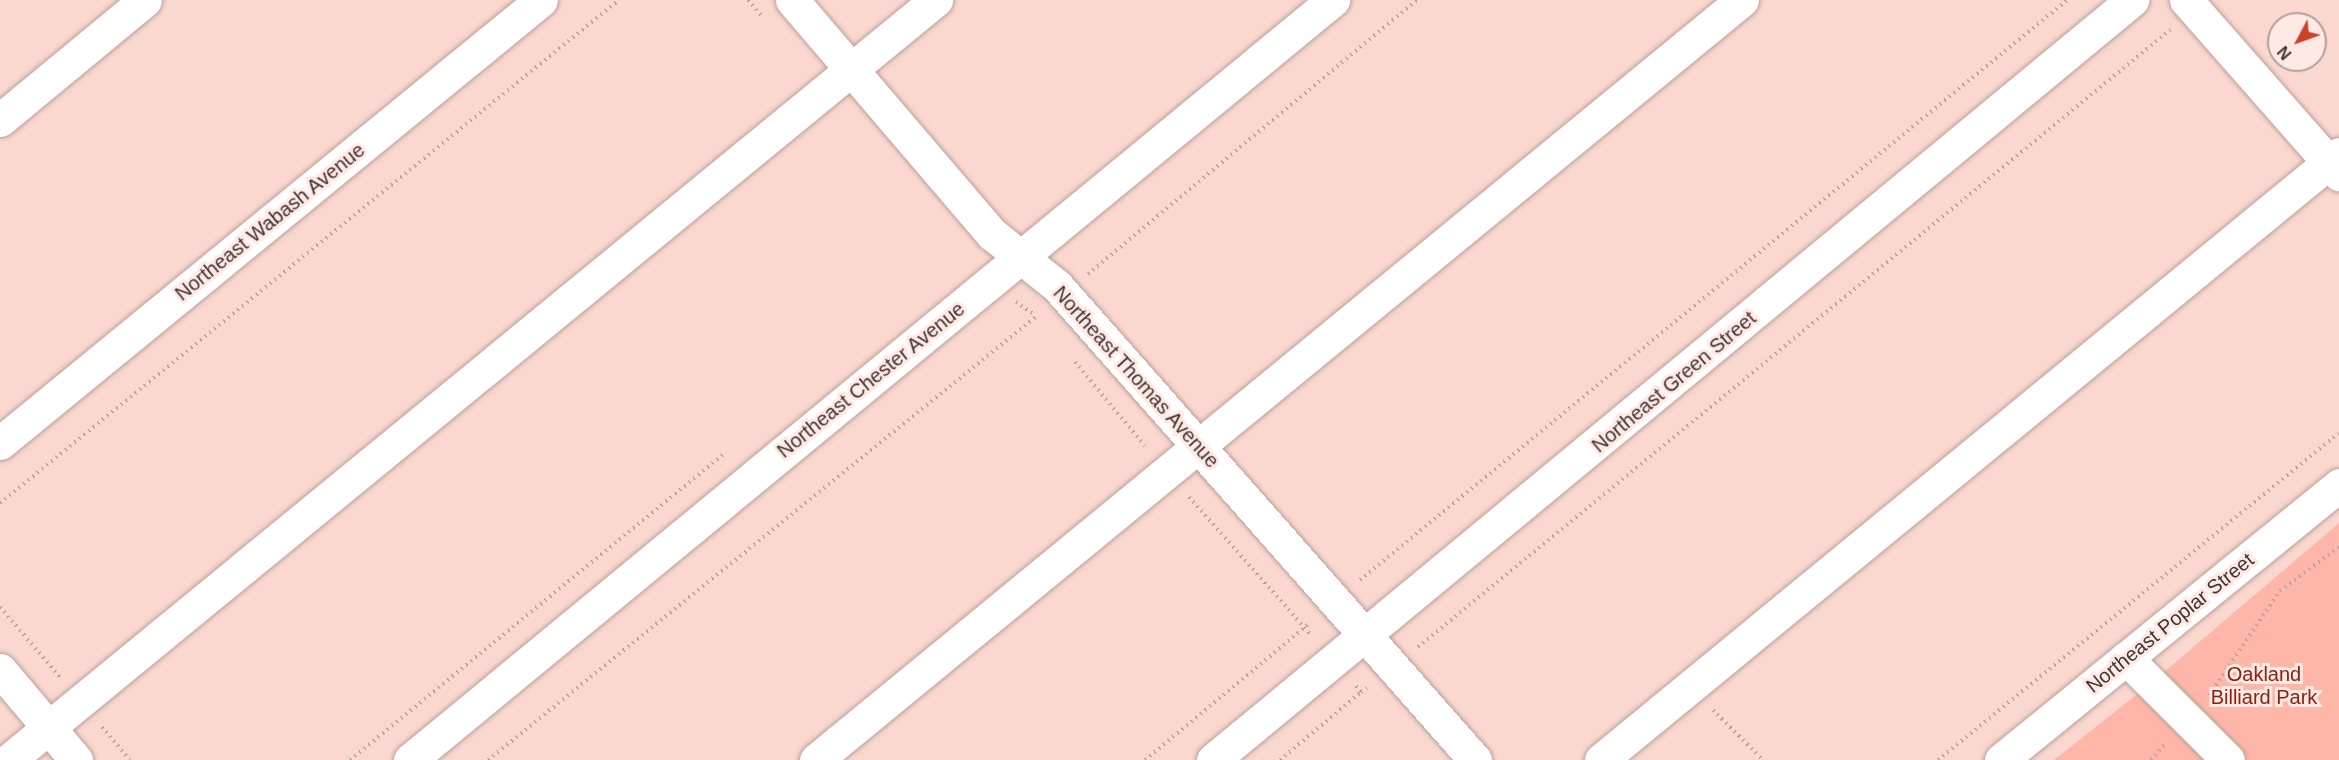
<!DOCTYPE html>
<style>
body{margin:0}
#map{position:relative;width:2339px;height:760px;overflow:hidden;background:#fad8d0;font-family:Arial,sans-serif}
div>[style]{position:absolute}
.green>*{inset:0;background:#fdb6a7}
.path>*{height:4px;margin-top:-2px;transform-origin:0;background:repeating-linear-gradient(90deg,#bca09a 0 1.5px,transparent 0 6px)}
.roads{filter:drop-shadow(0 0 2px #be9e97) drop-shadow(0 0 2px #be9e97)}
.minor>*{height:33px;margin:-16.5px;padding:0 16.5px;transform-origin:16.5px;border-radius:16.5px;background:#fff}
span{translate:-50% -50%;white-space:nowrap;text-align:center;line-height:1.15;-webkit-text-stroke:6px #fee9e4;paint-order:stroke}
.street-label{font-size:20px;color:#413330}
.park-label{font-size:20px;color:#872311}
.north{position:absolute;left:2267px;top:12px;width:60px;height:60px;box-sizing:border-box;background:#fee9e4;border:2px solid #b2a09c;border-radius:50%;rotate:229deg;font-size:16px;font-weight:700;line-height:24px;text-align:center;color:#413330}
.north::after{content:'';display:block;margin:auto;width:21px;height:27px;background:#cc4128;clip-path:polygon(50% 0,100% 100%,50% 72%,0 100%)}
</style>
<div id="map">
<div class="green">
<div style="clip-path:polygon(2339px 523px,2339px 760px,2054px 760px,2150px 684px)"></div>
</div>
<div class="path">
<div style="left:748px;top:0;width:20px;rotate:49deg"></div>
<div style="left:1088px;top:274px;width:428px;rotate:-39.8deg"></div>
<div style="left:1016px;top:302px;width:23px;rotate:34deg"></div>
<div style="left:1075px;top:362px;width:109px;rotate:50.2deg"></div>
<div style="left:1189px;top:497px;width:184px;rotate:48.5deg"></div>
<div style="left:0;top:503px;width:798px;rotate:-39.1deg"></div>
<div style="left:1360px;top:580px;width:914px;rotate:-39.36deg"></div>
<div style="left:0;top:607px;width:92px;rotate:49.4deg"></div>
<div style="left:1418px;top:647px;width:973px;rotate:-39.37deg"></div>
<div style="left:1356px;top:686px;width:8px;rotate:50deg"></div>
<div style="left:1361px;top:692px;width:7px;rotate:-34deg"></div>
<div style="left:2209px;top:695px;width:126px;rotate:-55.7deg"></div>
<div style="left:2280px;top:591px;width:74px;rotate:-36.7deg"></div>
<div style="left:1713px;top:710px;width:71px;rotate:45deg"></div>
<div style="left:102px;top:727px;width:43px;rotate:49.7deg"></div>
<div style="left:350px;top:760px;width:485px;rotate:-39.3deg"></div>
<div style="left:488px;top:760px;width:707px;rotate:-38.98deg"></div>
<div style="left:1145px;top:760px;width:216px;rotate:-39.7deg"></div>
<div style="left:1280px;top:760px;width:106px;rotate:-40deg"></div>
<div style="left:1938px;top:760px;width:517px;rotate:-39.2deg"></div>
<div style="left:2151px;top:760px;width:20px;rotate:-49deg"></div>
</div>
<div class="roads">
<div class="minor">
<div style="left:792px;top:0;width:308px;rotate:49.5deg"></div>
<div style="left:992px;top:234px;width:83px;rotate:38.7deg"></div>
<div style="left:1057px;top:286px;width:632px;rotate:48.59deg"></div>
<div style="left:2186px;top:0;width:232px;rotate:48.7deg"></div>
<div style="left:0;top:120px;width:188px;rotate:-39.6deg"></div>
<div style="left:0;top:443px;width:699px;rotate:-39.31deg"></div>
<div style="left:2126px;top:658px;width:144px;rotate:45deg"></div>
<div style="left:0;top:670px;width:118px;rotate:49.8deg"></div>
<div style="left:9px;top:760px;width:1199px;rotate:-39.35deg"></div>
<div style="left:410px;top:760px;width:1196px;rotate:-39.47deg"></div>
<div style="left:816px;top:760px;width:1198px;rotate:-39.38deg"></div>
<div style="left:1213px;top:760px;width:1193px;rotate:-39.59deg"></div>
<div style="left:1601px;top:760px;width:955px;rotate:-39.39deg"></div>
<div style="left:2001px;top:760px;width:436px;rotate:-39.1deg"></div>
</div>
</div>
<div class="street-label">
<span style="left:270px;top:222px;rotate:-39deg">Northeast Wabash Avenue</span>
<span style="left:1136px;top:377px;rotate:48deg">Northeast Thomas Avenue</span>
<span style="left:871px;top:380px;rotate:-39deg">Northeast Chester Avenue</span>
<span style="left:1674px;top:382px;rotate:-40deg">Northeast Green Street</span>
<span style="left:2170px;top:623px;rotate:-39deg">Northeast Poplar Street</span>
</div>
<div class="park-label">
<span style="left:2264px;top:686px">Oakland<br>Billiard Park</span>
</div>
<div class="north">N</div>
</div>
